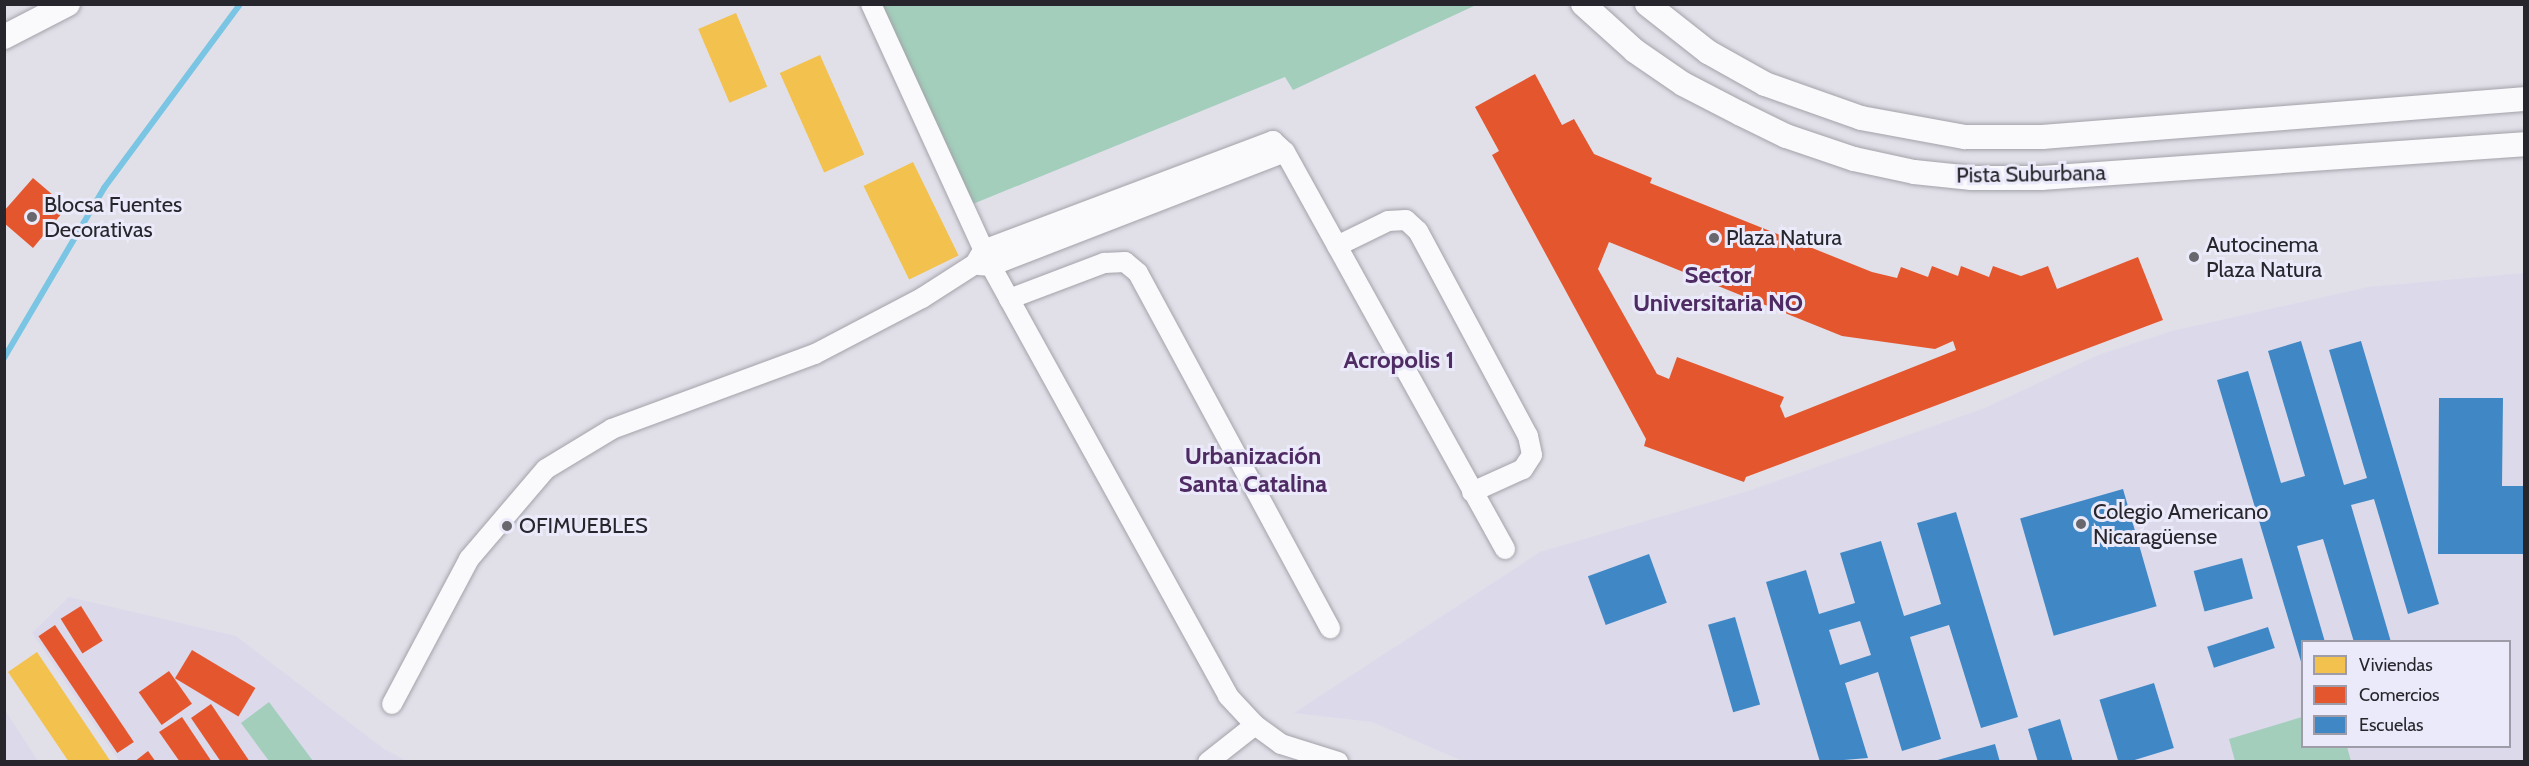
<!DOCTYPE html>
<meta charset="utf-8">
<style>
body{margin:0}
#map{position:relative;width:2529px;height:766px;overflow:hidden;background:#e1e0e9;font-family:Cabin,sans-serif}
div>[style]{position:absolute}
.built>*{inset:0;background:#dcd9eb}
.green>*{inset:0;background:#a2cebb}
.homes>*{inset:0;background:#f2c14e;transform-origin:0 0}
.shops>*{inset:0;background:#e4572e;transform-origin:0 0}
.schools>*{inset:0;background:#3f88c5;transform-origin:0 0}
.stream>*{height:6px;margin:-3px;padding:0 3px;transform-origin:3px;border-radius:3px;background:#79c5e3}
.roads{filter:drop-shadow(0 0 2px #a3a2a9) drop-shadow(0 0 2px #a3a2a9)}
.minor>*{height:20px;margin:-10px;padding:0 10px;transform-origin:10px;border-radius:10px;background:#fafafc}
.major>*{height:24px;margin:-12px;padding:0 12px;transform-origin:12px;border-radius:12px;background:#fafafc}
.dots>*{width:16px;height:16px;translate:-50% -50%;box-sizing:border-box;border:3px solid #ebeafa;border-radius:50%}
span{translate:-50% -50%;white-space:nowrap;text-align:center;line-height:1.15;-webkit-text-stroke:6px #ebeafa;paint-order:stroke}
.street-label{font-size:22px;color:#27262c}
.poi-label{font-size:22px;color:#27262c}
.left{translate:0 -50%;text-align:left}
.neighbourhood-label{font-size:24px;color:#4e2b63;font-weight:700}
.frame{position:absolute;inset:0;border:6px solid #27262c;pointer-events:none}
.legend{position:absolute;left:2301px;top:640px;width:210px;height:108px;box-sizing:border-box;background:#ebeafa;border:2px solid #9d9ca8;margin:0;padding:8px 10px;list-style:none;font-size:18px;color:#27262c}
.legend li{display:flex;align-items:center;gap:12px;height:30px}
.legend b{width:30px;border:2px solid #9d9ca8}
</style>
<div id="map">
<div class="built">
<div style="clip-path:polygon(evenodd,2524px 273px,2524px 761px,1465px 762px,1372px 722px,1294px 713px,1540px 552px,1745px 492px,1985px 408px,2098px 355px,2172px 331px,2368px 287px,2524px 273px,2302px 642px,2510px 642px,2510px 746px,2302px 746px,2302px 642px)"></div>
<div style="clip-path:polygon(69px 597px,236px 636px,384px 749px,407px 761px,119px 761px,32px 633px)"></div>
<div style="clip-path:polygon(5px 710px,38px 761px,5px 761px)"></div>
</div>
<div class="green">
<div style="clip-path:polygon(871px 5px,1476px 5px,1293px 90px,1285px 77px,963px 208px)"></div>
<div style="clip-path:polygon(269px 702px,313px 761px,269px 761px,241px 723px)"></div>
<div style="clip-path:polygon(2302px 717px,2302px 746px,2347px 747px,2351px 761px,2235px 761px,2229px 739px)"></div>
</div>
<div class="homes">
<div style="left:736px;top:13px;width:80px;height:41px;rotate:67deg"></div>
<div style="left:820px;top:55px;width:109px;height:44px;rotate:66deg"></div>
<div style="left:913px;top:162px;width:104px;height:55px;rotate:64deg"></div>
<div style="clip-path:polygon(37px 652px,111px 762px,69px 762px,8px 672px)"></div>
</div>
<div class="shops">
<div style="clip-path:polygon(evenodd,1535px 74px,1562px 125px,1574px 119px,1594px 154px,1652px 178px,1650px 183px,1872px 272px,1897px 278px,1901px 267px,1928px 277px,1932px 266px,1958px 276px,1961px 266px,1989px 277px,1993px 266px,2021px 276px,2048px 266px,2057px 289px,2138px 257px,2163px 320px,1746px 477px,1744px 482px,1644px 446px,1646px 439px,1492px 155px,1499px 151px,1475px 107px,1535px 74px,1609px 242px,1842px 336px,1935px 349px,1953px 341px,1956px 350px,1785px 418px,1780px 406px,1784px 397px,1677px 357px,1669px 379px,1657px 374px,1598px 269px,1609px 242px)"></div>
<div style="clip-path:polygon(33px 178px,67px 207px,33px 248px,4px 223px,4px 211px)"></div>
<div style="left:81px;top:606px;width:41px;height:24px;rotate:58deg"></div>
<div style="left:55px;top:625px;width:141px;height:20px;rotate:56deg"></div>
<div style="left:192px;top:650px;width:74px;height:33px;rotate:31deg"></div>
<div style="left:169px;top:671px;width:40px;height:37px;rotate:55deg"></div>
<div style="clip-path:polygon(211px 704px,250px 762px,221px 762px,191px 718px)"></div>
<div style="clip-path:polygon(182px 717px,212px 762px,180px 762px,159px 732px)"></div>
<div style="clip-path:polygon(148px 751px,156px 762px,134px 762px)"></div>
</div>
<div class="schools">
<div style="clip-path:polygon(2301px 341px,2344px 485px,2367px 478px,2329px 350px,2361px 341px,2439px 604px,2408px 614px,2374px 499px,2351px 505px,2391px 642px,2354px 642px,2323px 539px,2297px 546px,2325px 642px,2302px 642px,2302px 665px,2217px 380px,2248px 371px,2281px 483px,2305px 476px,2268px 351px)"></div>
<div style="clip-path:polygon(2439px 398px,2503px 398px,2502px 486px,2524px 486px,2524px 554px,2438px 554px)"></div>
<div style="left:2123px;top:489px;width:122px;height:107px;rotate:74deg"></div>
<div style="clip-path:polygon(evenodd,1956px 512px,2018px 717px,1981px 728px,1949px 625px,1910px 637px,1941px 739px,1902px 751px,1878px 672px,1845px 683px,1868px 758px,1820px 762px,1766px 582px,1806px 570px,1819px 614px,1855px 603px,1840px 553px,1881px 541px,1904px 616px,1941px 604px,1917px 523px,1956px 512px,1860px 621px,1871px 655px,1840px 665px,1829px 630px,1860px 621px)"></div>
<div style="left:1649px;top:554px;width:52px;height:65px;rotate:70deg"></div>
<div style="left:2242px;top:558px;width:42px;height:50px;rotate:75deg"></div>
<div style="left:1735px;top:617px;width:91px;height:28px;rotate:74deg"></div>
<div style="left:2268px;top:627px;width:22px;height:64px;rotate:72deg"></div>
<div style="left:2154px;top:683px;width:68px;height:57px;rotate:73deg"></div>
<div style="clip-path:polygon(2060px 719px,2073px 762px,2038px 762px,2028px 729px)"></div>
<div style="clip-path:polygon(1995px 744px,2000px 762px,1934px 762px,1934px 761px)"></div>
</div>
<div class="stream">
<div style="left:4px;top:358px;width:197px;rotate:-59.5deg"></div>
<div style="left:104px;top:188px;width:229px;rotate:-53.5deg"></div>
</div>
<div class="roads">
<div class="minor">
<div style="left:871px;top:4px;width:288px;rotate:65.4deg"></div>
<div style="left:991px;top:266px;width:491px;rotate:61.1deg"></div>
<div style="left:1228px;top:696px;width:40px;rotate:47deg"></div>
<div style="left:1255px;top:725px;width:32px;rotate:36deg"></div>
<div style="left:1281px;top:744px;width:60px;rotate:17.5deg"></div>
<div style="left:1337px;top:246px;width:57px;rotate:-26.1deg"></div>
<div style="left:1388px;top:221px;width:18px;rotate:-3deg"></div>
<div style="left:1406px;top:220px;width:16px;rotate:43deg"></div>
<div style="left:1418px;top:231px;width:233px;rotate:61.8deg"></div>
<div style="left:1528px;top:436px;width:19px;rotate:78deg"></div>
<div style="left:1532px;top:455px;width:17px;rotate:123deg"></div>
<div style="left:1523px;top:469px;width:56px;rotate:155.7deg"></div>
<div style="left:979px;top:265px;width:12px;rotate:5deg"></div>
<div style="left:991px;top:266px;width:315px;rotate:-21.2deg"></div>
<div style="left:1009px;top:299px;width:102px;rotate:-20.8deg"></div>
<div style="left:1104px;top:263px;width:21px;rotate:-3deg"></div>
<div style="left:1125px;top:262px;width:17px;rotate:40deg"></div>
<div style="left:1138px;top:273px;width:404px;rotate:61.6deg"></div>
<div style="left:392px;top:704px;width:164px;rotate:-62deg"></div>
<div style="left:469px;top:559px;width:118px;rotate:-49.5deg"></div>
<div style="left:546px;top:469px;width:77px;rotate:-31.2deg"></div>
<div style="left:612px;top:429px;width:216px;rotate:-20.3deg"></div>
<div style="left:815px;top:354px;width:121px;rotate:-27.6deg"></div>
<div style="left:922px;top:298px;width:63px;rotate:-32.7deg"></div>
<div style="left:975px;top:264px;width:16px;rotate:-60deg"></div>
<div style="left:983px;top:250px;width:310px;rotate:-20.6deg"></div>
<div style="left:1273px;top:141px;width:16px;rotate:43deg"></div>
<div style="left:1285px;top:152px;width:454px;rotate:61deg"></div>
<div style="left:1208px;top:762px;width:60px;rotate:-38.2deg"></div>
</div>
<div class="major">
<div style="left:1583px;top:4px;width:70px;rotate:42.1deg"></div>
<div style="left:1635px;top:51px;width:58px;rotate:34.5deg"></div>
<div style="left:1683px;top:84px;width:65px;rotate:27.3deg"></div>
<div style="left:1741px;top:114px;width:50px;rotate:26.1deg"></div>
<div style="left:1786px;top:136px;width:72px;rotate:18.7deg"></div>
<div style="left:1854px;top:159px;width:61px;rotate:12.2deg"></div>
<div style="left:1914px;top:172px;width:58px;rotate:5.9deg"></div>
<div style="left:1972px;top:178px;width:69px"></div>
<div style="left:2041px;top:178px;width:484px;rotate:-4deg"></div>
<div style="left:1647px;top:4px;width:78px;rotate:38.2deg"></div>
<div style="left:1708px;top:52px;width:65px;rotate:29.3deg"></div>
<div style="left:1765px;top:84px;width:102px;rotate:19.5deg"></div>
<div style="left:1861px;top:118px;width:106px;rotate:10.4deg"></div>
<div style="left:1965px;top:137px;width:77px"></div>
<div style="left:2042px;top:137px;width:483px;rotate:-4.5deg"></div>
<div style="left:4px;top:37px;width:72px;rotate:-27.3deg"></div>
</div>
</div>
<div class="dots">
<div style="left:32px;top:217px;background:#68676e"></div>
<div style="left:1714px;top:238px;background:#68676e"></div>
<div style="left:2194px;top:257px;background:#68676e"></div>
<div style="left:2081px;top:524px;background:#68676e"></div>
<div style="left:507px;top:526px;background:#68676e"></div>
</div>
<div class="street-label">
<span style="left:2031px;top:174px;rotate:-1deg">Pista Suburbana</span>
</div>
<div class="poi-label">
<span class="left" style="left:44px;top:217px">Blocsa Fuentes<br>Decorativas</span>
<span class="left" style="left:1726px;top:238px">Plaza Natura</span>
<span class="left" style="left:2206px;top:257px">Autocinema<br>Plaza Natura</span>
<span class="left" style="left:2093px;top:524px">Colegio Americano<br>Nicaragüense</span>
<span class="left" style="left:519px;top:526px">OFIMUEBLES</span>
</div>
<div class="neighbourhood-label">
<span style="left:1718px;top:289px">Sector<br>Universitaria NO</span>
<span style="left:1399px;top:360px">Acropolis 1</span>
<span style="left:1253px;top:470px">Urbanización<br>Santa Catalina</span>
</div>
<div class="frame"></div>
<ul class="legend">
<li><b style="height:16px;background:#f2c14e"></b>Viviendas</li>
<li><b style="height:16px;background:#e4572e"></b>Comercios</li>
<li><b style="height:16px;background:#3f88c5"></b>Escuelas</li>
</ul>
</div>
